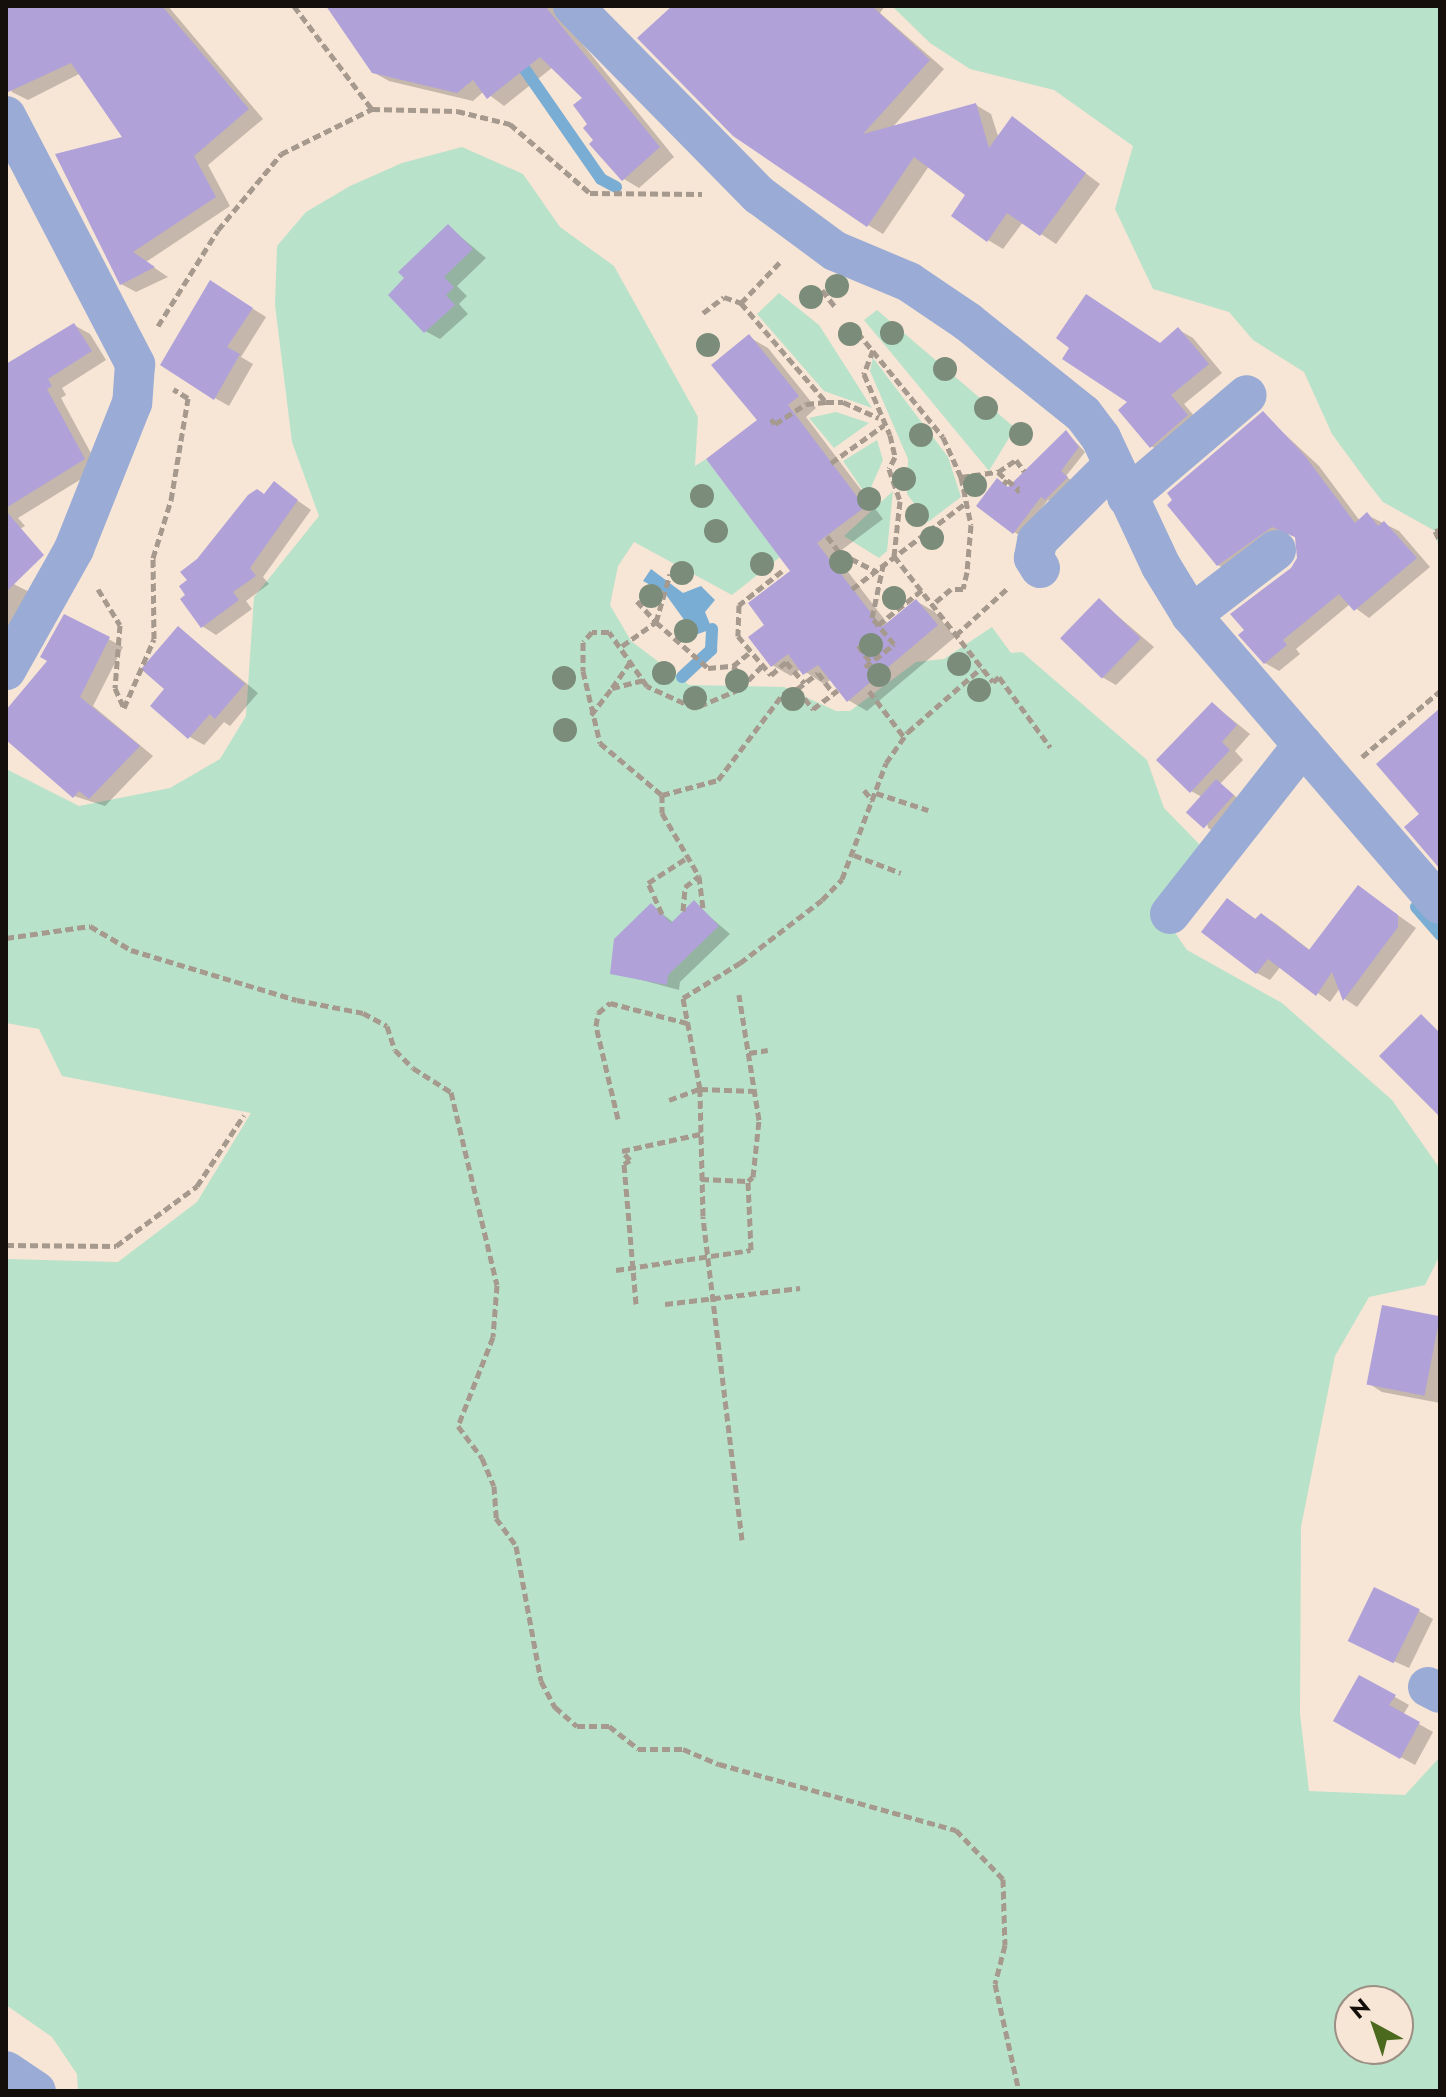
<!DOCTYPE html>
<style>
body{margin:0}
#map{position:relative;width:1446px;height:2097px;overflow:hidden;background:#f7e5d6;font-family:Jost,sans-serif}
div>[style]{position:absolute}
.green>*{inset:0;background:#b9e2ca}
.water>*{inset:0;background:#7aadd4}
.shadow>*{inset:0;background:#0003}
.stream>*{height:12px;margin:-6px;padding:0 6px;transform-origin:6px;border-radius:6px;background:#7aadd4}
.building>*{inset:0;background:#b0a2d8;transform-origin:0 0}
.path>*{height:5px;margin-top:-2.5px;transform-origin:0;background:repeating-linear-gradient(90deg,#a6998d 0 8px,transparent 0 12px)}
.minor>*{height:40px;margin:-20px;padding:0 20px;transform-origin:20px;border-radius:20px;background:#9aacd5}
.trees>*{width:24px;height:24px;margin:-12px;border-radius:50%;background:#7b8d7a}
span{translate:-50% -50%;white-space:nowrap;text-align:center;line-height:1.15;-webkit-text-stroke:8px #f7e5d6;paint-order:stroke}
.frame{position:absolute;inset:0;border:8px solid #140f0a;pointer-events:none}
.north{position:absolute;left:1334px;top:1985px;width:80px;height:80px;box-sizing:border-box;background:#f7e5d6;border:2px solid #9c8f84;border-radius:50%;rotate:320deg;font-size:22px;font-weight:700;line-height:32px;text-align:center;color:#140f0a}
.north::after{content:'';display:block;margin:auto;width:28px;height:36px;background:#4b6a1e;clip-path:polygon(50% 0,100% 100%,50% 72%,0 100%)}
</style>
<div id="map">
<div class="green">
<div style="clip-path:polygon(892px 6px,1440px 6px,1440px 553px,1435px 531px,1383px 502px,1365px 479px,1332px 434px,1304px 372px,1253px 340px,1229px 312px,1153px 289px,1115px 209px,1133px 146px,1054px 90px,970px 69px,930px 43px)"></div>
<div style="clip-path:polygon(evenodd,462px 147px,523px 174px,560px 227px,614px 266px,698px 417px,695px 466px,706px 459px,780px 557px,732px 595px,634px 542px,618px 566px,610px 605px,631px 641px,689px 685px,784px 687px,836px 711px,850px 711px,916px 662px,944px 659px,992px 627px,1011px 653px,1022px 652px,1147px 760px,1164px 808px,1203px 848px,1162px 914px,1187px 950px,1282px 1003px,1392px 1100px,1440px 1169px,1440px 1255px,1425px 1285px,1369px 1297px,1335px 1356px,1301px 1527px,1300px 1714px,1309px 1791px,1405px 1795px,1440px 1757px,1440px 2091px,78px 2091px,77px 2074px,52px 2037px,6px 2005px,6px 1259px,118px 1262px,197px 1202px,251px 1113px,62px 1076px,39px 1029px,6px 1023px,6px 769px,79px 806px,170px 788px,220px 759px,246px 716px,254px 597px,319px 516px,292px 442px,275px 305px,277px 246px,306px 212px,350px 186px,402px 163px,462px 147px,1350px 2001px,1398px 2001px,1398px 2049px,1350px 2049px,1350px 2001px)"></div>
<div style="clip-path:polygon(779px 293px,819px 325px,872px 408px,824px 391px,757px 314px)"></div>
<div style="clip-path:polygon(877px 310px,1015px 428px,989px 471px,864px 320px)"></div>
<div style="clip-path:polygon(873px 358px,948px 457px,961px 497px,928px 522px,907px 494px,908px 459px,870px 371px)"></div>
<div style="clip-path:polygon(836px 412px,869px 423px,834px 448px,809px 418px)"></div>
<div style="clip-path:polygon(877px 440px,883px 460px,867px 496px,843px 461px)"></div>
<div style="clip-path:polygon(893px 491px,887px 551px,879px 558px,844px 536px)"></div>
</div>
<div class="water">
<div style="clip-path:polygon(651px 569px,683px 593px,701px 586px,715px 600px,705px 612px,712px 629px,695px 635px,664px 592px,643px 581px)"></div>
</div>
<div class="shadow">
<div style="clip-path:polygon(6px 6px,168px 6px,263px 119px,208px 165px,230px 206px,146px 262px,168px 277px,136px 292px,121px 284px,58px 156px,126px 138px,81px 73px,28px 100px,12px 92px,6px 79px)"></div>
<div style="clip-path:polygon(345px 6px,567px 6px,560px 16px,674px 157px,639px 188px,624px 179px,596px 140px,585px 98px,553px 67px,504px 106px,484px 91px,473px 101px,389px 81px,373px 72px)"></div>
<div style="clip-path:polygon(675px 6px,885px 6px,880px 13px,944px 69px,891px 129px,976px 105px,991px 114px,999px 139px,1013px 119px,1100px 184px,1056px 244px,1023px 222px,1003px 249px,988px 240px,968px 195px,929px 166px,883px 234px,868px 225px)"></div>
<div style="clip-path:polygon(448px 226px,486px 258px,457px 286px,467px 296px,459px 304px,468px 314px,440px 339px,425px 331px)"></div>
<div style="clip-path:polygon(225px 291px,266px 317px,241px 357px,253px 364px,229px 406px,215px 398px)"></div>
<div style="clip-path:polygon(74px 325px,90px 334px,106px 360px,62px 388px,66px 395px,61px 398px,99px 468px,18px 518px,25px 526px,6px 537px,6px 365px)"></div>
<div style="clip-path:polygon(1179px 330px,1193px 338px,1222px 373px,1184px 404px,1201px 424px,1165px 454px,1151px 446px,1130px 402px,1072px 347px,1161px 344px)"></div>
<div style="clip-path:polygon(749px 337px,768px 348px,816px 408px,806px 417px,883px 519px,835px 555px,888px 624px,916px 601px,935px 612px,955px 637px,867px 711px,848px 700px,832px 679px,824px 684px,801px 669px,791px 676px,772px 665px,767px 625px,793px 571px,760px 420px)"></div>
<div style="clip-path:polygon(1263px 414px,1319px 466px,1360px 521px,1367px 515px,1399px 531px,1430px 567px,1369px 618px,1350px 604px,1296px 649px,1300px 654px,1279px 671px,1265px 663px,1247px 630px,1300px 559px,1297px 538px,1288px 534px,1232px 573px,1218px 565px)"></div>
<div style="clip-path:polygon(1066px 432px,1085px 452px,1066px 476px,1073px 482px,1053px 502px,1048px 500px,1021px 536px,1014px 532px,1009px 489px)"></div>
<div style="clip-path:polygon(274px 484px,311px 510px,263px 577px,269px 584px,246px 601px,252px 609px,216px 635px,202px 626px)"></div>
<div style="clip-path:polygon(6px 580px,39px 597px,6px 656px)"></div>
<div style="clip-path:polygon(1099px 600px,1154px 647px,1116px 685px,1102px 677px)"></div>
<div style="clip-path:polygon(81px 624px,123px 647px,93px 706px,153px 756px,105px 806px,74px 796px,6px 738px,6px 713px)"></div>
<div style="clip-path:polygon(179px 628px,258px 693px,230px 726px,224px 722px,204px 745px,190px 737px)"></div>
<div style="clip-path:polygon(1213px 704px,1250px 734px,1235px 751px,1243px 760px,1220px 784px,1240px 800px,1215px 832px,1208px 828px,1202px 797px,1191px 791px)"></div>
<div style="clip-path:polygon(1358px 887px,1416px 928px,1357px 1007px,1345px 999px,1340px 988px,1330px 1002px,1281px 966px,1270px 980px,1257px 973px,1228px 900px,1257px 920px,1262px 915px,1275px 923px,1311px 951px)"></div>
<div style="clip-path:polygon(694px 903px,730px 934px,680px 982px,679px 990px,612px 972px,651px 905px,674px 923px)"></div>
<div style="clip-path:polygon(1440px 1318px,1440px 1403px,1382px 1392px,1368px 1383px)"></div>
<div style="clip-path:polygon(1419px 1611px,1433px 1619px,1409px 1668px,1365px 1648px)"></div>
<div style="clip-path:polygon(1360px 1677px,1409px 1705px,1403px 1715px,1433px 1732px,1415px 1765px,1335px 1721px)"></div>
</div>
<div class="stream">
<div style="left:517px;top:58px;width:147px;rotate:55.2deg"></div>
<div style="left:601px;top:179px;width:17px;rotate:28deg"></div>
<div style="left:682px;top:677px;width:40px;rotate:-43deg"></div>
<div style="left:711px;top:650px;width:21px;rotate:-87deg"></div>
<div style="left:1416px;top:907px;width:37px;rotate:49deg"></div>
</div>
<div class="building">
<div style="clip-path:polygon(6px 6px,162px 6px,249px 109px,194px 156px,216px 197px,133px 252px,155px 267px,120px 285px,55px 154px,122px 137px,71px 63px,6px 93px)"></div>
<div style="clip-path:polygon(326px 6px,545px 6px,660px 147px,622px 181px,589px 144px,593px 140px,583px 128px,587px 124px,573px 105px,582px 98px,540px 57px,487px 99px,473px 80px,457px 93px,372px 73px)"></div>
<div style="clip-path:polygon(672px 6px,872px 6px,930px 60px,863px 134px,976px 103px,989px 148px,1012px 116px,1086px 173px,1040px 236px,1007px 213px,987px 242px,951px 216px,965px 195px,914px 157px,867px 227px,733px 136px,637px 38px)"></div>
<div style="clip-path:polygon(448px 224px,473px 249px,444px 277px,454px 287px,446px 295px,455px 305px,424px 333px,388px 295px,404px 278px,398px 272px)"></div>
<div style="clip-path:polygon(210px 280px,253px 308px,227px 347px,240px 354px,214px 400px,160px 365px)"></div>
<div style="clip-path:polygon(1086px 294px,1160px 343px,1178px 327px,1209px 364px,1171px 395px,1188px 415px,1150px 448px,1118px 410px,1127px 402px,1062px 359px,1069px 348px,1056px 338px)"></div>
<div style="clip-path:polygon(74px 323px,92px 351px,48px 379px,52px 386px,47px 389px,85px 459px,6px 508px,6px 364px)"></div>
<div style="clip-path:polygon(749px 334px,799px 396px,788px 405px,865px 507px,817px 543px,882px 627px,916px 599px,938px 625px,847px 702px,818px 665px,803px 675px,788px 654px,771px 667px,748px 637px,764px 625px,748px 603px,790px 571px,706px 459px,757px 420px,711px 365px)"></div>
<div style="clip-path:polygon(1263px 411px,1305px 456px,1355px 523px,1367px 512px,1378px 526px,1384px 521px,1417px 558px,1354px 611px,1339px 594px,1283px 640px,1287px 645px,1264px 664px,1238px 635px,1244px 630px,1230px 614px,1291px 568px,1297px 558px,1295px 537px,1272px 527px,1217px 566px,1167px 505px,1172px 500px,1167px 493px)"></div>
<div style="clip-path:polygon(1066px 430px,1079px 447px,1061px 471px,1068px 477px,1045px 500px,1041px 497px,1013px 534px,976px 506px,997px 478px,1008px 487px)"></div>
<div style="clip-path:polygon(274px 481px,298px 500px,250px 568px,256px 576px,233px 592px,239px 600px,201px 628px,180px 599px,185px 595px,179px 586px,187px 580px,180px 572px,197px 559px,248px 495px,257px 489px,264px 494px)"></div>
<div style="clip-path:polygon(6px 511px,44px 555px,6px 592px)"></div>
<div style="left:1099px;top:598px;width:58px;height:56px;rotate:44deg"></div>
<div style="clip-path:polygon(64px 614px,110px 637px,80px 697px,140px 746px,89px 799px,79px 791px,73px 798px,6px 740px,6px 710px,47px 661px,40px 657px)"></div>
<div style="clip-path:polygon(178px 626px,245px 684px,215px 719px,210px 714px,188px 739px,150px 706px,164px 689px,141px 669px)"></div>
<div style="clip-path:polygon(1212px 702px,1237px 725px,1222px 742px,1230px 750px,1190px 793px,1156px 760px)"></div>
<div style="clip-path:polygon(1440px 708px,1440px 869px,1404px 827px,1419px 814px,1376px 764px)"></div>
<div style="left:1216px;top:779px;width:24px;height:45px;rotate:42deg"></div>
<div style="clip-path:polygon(1358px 885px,1398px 915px,1398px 927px,1343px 1001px,1332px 972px,1316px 996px,1268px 959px,1256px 974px,1201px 932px,1227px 898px,1255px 919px,1261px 913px,1309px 950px)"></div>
<div style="clip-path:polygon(694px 900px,719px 926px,668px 975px,667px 985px,610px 974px,614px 939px,651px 903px,671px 923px)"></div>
<div style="clip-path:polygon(1421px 1014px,1440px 1033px,1440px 1117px,1379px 1056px)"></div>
<div style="left:1382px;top:1305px;width:59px;height:81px;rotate:11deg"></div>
<div style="left:1374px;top:1587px;width:51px;height:60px;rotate:26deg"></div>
<div style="clip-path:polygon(1359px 1675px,1396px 1695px,1389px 1705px,1420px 1722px,1400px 1759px,1333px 1721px)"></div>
</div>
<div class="path">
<div style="left:294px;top:6px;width:129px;rotate:52.9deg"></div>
<div style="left:822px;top:290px;width:23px;rotate:52deg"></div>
<div style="left:741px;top:303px;width:130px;rotate:49.4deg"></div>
<div style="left:703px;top:313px;width:26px;rotate:-37deg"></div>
<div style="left:724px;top:297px;width:18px;rotate:19deg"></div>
<div style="left:741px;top:303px;width:59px;rotate:-46.4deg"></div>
<div style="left:850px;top:323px;width:147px;rotate:50.8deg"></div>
<div style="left:943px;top:437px;width:44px;rotate:65.8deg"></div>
<div style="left:961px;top:477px;width:49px;rotate:78.2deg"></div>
<div style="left:971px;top:525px;width:47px;rotate:94.9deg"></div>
<div style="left:967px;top:572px;width:17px;rotate:103deg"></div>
<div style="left:963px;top:589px;width:12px;rotate:180deg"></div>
<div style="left:951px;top:589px;width:23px;rotate:140deg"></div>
<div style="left:158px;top:326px;width:113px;rotate:-58deg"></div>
<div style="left:218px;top:230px;width:99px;rotate:-50.3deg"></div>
<div style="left:281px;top:154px;width:102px;rotate:-26.3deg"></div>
<div style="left:372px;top:109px;width:85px;rotate:1.3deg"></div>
<div style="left:457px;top:111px;width:55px;rotate:13.8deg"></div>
<div style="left:510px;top:124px;width:106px;rotate:40.8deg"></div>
<div style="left:590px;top:193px;width:112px;rotate:0.5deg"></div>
<div style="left:873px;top:350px;width:26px;rotate:111deg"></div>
<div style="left:864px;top:374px;width:66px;rotate:66.9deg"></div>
<div style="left:890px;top:435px;width:23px;rotate:77deg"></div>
<div style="left:895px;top:457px;width:13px;rotate:117deg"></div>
<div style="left:889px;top:469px;width:34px;rotate:71deg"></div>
<div style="left:900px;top:501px;width:55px;rotate:96.2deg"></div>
<div style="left:894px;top:556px;width:160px;rotate:51.8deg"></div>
<div style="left:993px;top:682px;width:8px;rotate:-40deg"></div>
<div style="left:999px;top:677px;width:87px;rotate:53.9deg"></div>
<div style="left:771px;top:419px;width:6px;rotate:51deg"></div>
<div style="left:775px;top:424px;width:37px;rotate:-33deg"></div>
<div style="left:806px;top:404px;width:20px;rotate:-6deg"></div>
<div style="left:826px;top:402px;width:17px"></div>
<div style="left:843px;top:402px;width:39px;rotate:24deg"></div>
<div style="left:831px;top:463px;width:65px;rotate:-35.6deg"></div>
<div style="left:998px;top:472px;width:22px;rotate:-34deg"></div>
<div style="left:1016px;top:460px;width:14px;rotate:54deg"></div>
<div style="left:961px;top:477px;width:37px;rotate:-8deg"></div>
<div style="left:998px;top:472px;width:12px;rotate:42deg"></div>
<div style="left:1007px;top:480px;width:5px;rotate:127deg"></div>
<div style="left:1007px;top:480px;width:15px;rotate:37deg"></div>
<div style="left:1019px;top:489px;width:4px;rotate:135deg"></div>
<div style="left:1440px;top:530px;width:5px;rotate:169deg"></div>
<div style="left:1435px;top:531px;width:11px;rotate:63deg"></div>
<div style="left:923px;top:534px;width:12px;rotate:55deg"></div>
<div style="left:827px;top:536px;width:21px;rotate:53deg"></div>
<div style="left:840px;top:553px;width:39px;rotate:27deg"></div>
<div style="left:782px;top:571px;width:55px;rotate:141.7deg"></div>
<div style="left:739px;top:605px;width:31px;rotate:92deg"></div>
<div style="left:738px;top:636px;width:51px;rotate:49.8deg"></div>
<div style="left:771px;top:675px;width:20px;rotate:-41deg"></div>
<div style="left:786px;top:662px;width:28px;rotate:49deg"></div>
<div style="left:98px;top:589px;width:42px;rotate:58.6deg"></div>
<div style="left:120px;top:625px;width:63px;rotate:94.5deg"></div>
<div style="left:115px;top:688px;width:22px;rotate:66deg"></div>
<div style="left:124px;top:708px;width:75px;rotate:-66.5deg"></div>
<div style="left:154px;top:639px;width:81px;rotate:-90.7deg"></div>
<div style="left:153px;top:558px;width:61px;rotate:-72.8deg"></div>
<div style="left:171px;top:500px;width:103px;rotate:-80.5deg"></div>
<div style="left:188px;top:398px;width:17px;rotate:-149deg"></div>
<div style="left:852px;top:589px;width:144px;rotate:-37.1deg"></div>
<div style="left:637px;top:601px;width:28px;rotate:48deg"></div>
<div style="left:656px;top:622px;width:50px;rotate:-73.7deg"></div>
<div style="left:878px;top:625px;width:56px;rotate:-38.5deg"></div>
<div style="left:956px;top:635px;width:72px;rotate:-42.2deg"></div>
<div style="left:858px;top:645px;width:22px;rotate:54deg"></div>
<div style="left:622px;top:646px;width:42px;rotate:-35.2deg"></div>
<div style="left:656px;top:622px;width:69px;rotate:41.5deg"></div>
<div style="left:708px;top:668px;width:25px;rotate:-5deg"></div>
<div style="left:733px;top:666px;width:22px;rotate:-39deg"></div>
<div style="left:733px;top:666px;width:21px;rotate:51deg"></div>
<div style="left:762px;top:666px;width:32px;rotate:134deg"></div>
<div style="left:740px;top:689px;width:49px;rotate:157.1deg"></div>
<div style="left:695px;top:708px;width:53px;rotate:-155.4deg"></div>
<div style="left:647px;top:686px;width:66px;rotate:-125.1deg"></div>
<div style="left:609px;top:632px;width:17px;rotate:180deg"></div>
<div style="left:592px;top:632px;width:13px;rotate:132deg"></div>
<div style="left:583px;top:642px;width:29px;rotate:90deg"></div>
<div style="left:583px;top:671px;width:74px;rotate:76.7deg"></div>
<div style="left:600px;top:743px;width:81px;rotate:40deg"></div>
<div style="left:662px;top:795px;width:58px;rotate:-15deg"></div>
<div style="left:718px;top:780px;width:108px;rotate:-52.9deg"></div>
<div style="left:783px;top:694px;width:15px;rotate:-20deg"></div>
<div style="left:797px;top:689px;width:26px;rotate:51deg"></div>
<div style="left:813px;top:709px;width:31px;rotate:-37deg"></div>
<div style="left:865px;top:667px;width:37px;rotate:-38deg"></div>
<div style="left:894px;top:644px;width:34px;rotate:-130deg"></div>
<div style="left:872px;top:618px;width:53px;rotate:-78.1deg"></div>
<div style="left:612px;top:688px;width:35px;rotate:-55deg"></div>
<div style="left:797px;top:689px;width:26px;rotate:-37deg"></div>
<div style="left:818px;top:673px;width:25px;rotate:53deg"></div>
<div style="left:869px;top:691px;width:58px;rotate:52.7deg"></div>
<div style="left:591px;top:715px;width:34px;rotate:-52deg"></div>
<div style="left:612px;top:688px;width:33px;rotate:-14deg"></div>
<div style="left:1362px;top:757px;width:102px;rotate:-40.2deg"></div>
<div style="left:864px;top:790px;width:14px;rotate:51deg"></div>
<div style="left:876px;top:793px;width:55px;rotate:18.1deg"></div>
<div style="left:662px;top:795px;width:18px;rotate:90deg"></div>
<div style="left:662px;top:813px;width:73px;rotate:59.6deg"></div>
<div style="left:699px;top:876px;width:34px;rotate:83deg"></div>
<div style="left:854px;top:855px;width:50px;rotate:21deg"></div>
<div style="left:683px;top:911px;width:24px;rotate:-85deg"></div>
<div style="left:685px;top:887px;width:18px;rotate:-38deg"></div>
<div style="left:662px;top:914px;width:34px;rotate:-114deg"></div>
<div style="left:648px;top:883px;width:44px;rotate:-33deg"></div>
<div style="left:6px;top:938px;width:85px;rotate:-8.1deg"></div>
<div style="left:90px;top:926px;width:48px;rotate:30.3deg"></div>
<div style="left:131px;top:950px;width:173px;rotate:16.8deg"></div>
<div style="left:297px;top:1000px;width:67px;rotate:11.1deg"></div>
<div style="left:363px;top:1013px;width:27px;rotate:28deg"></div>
<div style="left:387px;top:1026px;width:25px;rotate:72deg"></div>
<div style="left:395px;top:1050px;width:25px;rotate:45deg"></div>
<div style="left:413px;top:1068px;width:45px;rotate:32.3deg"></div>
<div style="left:451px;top:1092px;width:198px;rotate:76.6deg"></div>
<div style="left:497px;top:1285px;width:52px;rotate:94.4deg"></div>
<div style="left:493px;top:1337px;width:96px;rotate:111.5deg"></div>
<div style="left:458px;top:1426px;width:40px;rotate:53deg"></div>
<div style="left:482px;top:1458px;width:30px;rotate:67deg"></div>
<div style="left:494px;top:1486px;width:32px;rotate:86deg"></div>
<div style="left:496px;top:1518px;width:34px;rotate:54deg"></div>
<div style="left:516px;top:1546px;width:137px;rotate:79.5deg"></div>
<div style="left:541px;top:1681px;width:30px;rotate:62deg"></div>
<div style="left:555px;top:1707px;width:29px;rotate:41deg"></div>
<div style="left:577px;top:1726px;width:32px"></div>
<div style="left:609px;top:1726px;width:37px;rotate:38deg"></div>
<div style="left:638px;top:1749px;width:45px"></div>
<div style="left:683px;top:1749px;width:39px;rotate:23deg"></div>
<div style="left:719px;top:1764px;width:246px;rotate:15.6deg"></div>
<div style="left:956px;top:1830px;width:68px;rotate:46.2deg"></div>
<div style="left:1003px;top:1879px;width:66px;rotate:88.3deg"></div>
<div style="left:1005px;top:1945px;width:40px;rotate:104.4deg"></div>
<div style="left:995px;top:1984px;width:110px;rotate:77.4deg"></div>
<div style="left:749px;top:1053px;width:19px;rotate:-9deg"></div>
<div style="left:669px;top:1100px;width:33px;rotate:-20deg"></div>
<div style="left:700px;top:1089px;width:55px;rotate:2.1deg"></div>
<div style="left:618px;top:1119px;width:96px;rotate:-103.3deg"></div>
<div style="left:596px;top:1026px;width:13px;rotate:-81deg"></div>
<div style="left:598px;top:1013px;width:16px;rotate:-40deg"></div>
<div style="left:610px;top:1003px;width:80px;rotate:14.6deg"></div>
<div style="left:701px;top:1179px;width:47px;rotate:2.4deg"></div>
<div style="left:6px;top:1245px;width:110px;rotate:0.5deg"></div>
<div style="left:116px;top:1246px;width:101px;rotate:-36.5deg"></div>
<div style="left:197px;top:1186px;width:85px;rotate:-56.5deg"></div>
<div style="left:616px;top:1270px;width:136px;rotate:-8.4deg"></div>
<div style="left:751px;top:1250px;width:69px;rotate:-92.5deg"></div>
<div style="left:748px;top:1181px;width:6px;rotate:-39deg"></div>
<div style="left:753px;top:1177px;width:57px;rotate:-84deg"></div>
<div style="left:759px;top:1120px;width:127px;rotate:-99.1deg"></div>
<div style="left:636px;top:1304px;width:141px;rotate:-94.9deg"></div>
<div style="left:624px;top:1164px;width:7px;rotate:-34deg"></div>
<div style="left:630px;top:1160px;width:12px;rotate:-132deg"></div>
<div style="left:622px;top:1151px;width:80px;rotate:-12.3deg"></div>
<div style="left:665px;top:1304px;width:136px;rotate:-6.8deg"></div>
<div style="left:742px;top:1540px;width:326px;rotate:-96.9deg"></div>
<div style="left:703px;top:1216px;width:127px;rotate:-91.4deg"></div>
<div style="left:700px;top:1089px;width:93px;rotate:-100.6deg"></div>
<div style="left:683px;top:998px;width:67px;rotate:-31.6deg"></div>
<div style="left:740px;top:963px;width:103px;rotate:-37.5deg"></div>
<div style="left:822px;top:900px;width:29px;rotate:-46deg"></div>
<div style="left:842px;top:879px;width:124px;rotate:-69.2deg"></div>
<div style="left:886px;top:763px;width:38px;rotate:-55deg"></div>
<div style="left:908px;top:732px;width:97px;rotate:-41.2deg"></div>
</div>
<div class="minor">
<div style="left:573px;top:6px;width:265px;rotate:45.5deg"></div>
<div style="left:759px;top:195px;width:94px;rotate:36.4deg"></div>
<div style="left:835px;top:251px;width:80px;rotate:22.7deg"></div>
<div style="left:909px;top:282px;width:71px;rotate:34.1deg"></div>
<div style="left:968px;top:322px;width:147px;rotate:38.7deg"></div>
<div style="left:1083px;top:414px;width:30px;rotate:53deg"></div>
<div style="left:1101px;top:438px;width:141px;rotate:64.9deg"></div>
<div style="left:1161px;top:566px;width:57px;rotate:58.5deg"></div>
<div style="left:1191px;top:615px;width:381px;rotate:49.3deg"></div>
<div style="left:6px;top:116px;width:280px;rotate:62.5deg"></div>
<div style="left:135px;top:364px;width:39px;rotate:94deg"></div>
<div style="left:132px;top:403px;width:157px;rotate:111.7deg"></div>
<div style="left:74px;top:549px;width:139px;rotate:119.3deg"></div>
<div style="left:1127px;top:497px;width:157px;rotate:-40.4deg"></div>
<div style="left:1040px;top:568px;width:12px;rotate:-121deg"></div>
<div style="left:1034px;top:558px;width:17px;rotate:-80deg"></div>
<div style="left:1037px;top:541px;width:106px;rotate:-45deg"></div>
<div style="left:1191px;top:615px;width:107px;rotate:-37.4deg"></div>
<div style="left:1170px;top:914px;width:215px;rotate:-51.8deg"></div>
<div style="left:1428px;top:1687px;width:13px;rotate:27deg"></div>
<div style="left:6px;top:2071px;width:36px;rotate:34deg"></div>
</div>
<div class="trees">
<div style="left:837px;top:286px"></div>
<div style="left:811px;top:297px"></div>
<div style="left:892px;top:333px"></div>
<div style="left:850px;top:334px"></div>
<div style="left:708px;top:345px"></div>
<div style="left:945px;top:369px"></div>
<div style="left:986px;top:408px"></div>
<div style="left:1021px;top:434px"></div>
<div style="left:921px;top:435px"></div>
<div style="left:904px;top:479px"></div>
<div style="left:975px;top:485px"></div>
<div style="left:702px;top:496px"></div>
<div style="left:869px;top:499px"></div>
<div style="left:917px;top:515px"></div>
<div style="left:716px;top:531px"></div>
<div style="left:932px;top:538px"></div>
<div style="left:841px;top:562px"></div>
<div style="left:762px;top:564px"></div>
<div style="left:682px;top:573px"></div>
<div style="left:651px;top:596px"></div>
<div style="left:894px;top:598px"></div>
<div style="left:686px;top:631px"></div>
<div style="left:871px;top:645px"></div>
<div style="left:959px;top:664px"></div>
<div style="left:664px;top:673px"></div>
<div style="left:879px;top:675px"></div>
<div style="left:564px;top:678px"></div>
<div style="left:737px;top:681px"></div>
<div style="left:979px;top:690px"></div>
<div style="left:695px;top:698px"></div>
<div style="left:793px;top:699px"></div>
<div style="left:565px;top:730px"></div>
</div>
<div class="frame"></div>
<div class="north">N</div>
</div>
